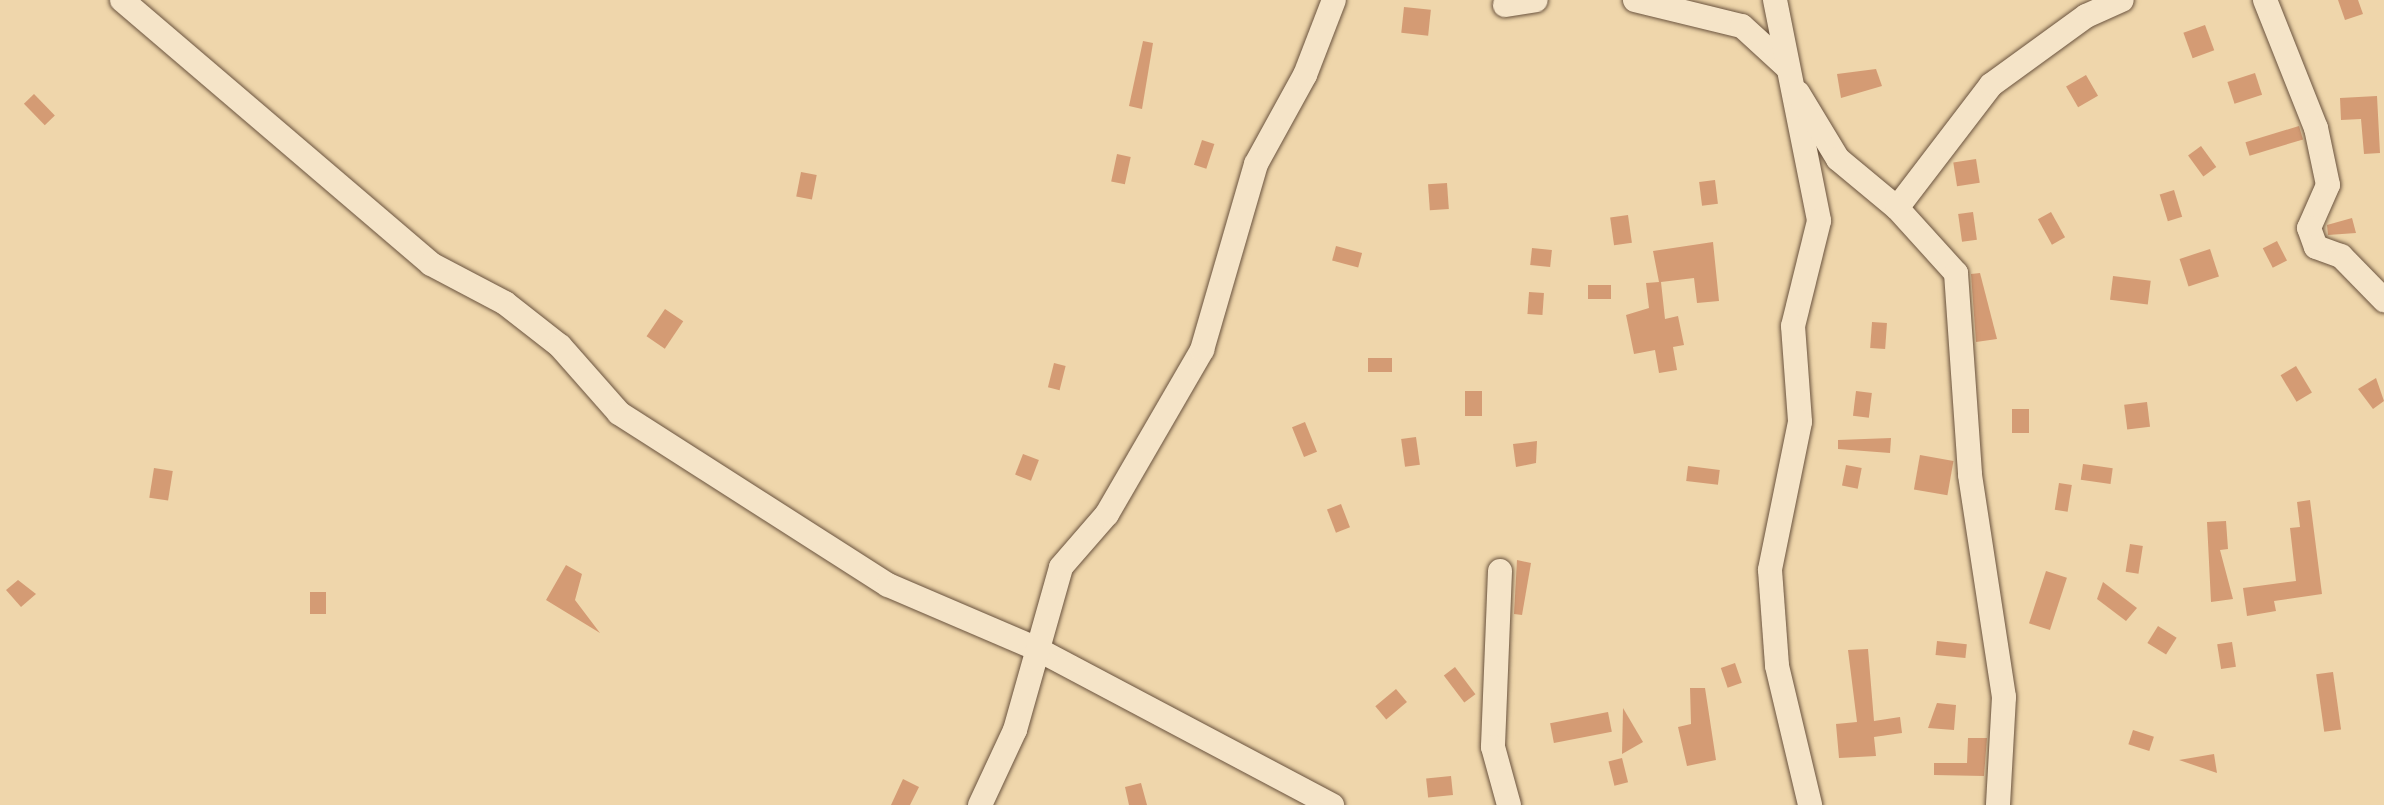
<!DOCTYPE html>
<style>
body{margin:0}
#map{position:relative;width:2384px;height:805px;overflow:hidden;background:#efd6ab;font-family:"EB Garamond",serif}
div>[style]{position:absolute}
.building>*{inset:0;background:#d49b74;transform-origin:0 0}
.roads{filter:drop-shadow(0 0 2px #6a533e) drop-shadow(0 0 2px #6a533e)}
.minor>*{height:24px;margin:-12px;padding:0 12px;transform-origin:12px;border-radius:12px;background:#f5e4c8}
span{translate:-50% -50%;white-space:nowrap;text-align:center;line-height:1.15;-webkit-text-stroke:8px #f5e4c8;paint-order:stroke}
</style>
<div id="map">
<div class="building">
<div style="clip-path:polygon(2338px 0,2358px 0,2363px 14px,2345px 20px)"></div>
<div style="left:1404px;top:7px;width:27px;height:26px;rotate:6deg"></div>
<div style="left:2205px;top:25px;width:27px;height:23px;rotate:70deg"></div>
<div style="clip-path:polygon(1143px 41px,1153px 43px,1142px 109px,1129px 106px)"></div>
<div style="clip-path:polygon(1876px 69px,1882px 86px,1841px 98px,1837px 74px)"></div>
<div style="left:2255px;top:73px;width:23px;height:29px;rotate:72deg"></div>
<div style="left:2086px;top:75px;width:24px;height:23px;rotate:60deg"></div>
<div style="left:34px;top:94px;width:30px;height:14px;rotate:46deg"></div>
<div style="clip-path:polygon(2377px 96px,2380px 153px,2364px 154px,2361px 119px,2341px 120px,2340px 98px)"></div>
<div style="left:2299px;top:126px;width:14px;height:56px;rotate:73deg"></div>
<div style="left:1202px;top:140px;width:13px;height:26px;rotate:18deg"></div>
<div style="left:2201px;top:146px;width:26px;height:16px;rotate:54deg"></div>
<div style="left:1117px;top:154px;width:14px;height:28px;rotate:12deg"></div>
<div style="left:1976px;top:159px;width:24px;height:23px;rotate:81deg"></div>
<div style="left:801px;top:172px;width:16px;height:25px;rotate:11deg"></div>
<div style="left:1715px;top:180px;width:24px;height:16px;rotate:83deg"></div>
<div style="left:1447px;top:183px;width:26px;height:19px;rotate:86deg"></div>
<div style="left:2174px;top:190px;width:28px;height:15px;rotate:73deg"></div>
<div style="left:1973px;top:212px;width:28px;height:15px;rotate:82deg"></div>
<div style="left:2051px;top:212px;width:29px;height:15px;rotate:61deg"></div>
<div style="left:1628px;top:215px;width:28px;height:18px;rotate:82deg"></div>
<div style="clip-path:polygon(2352px 218px,2356px 233px,2328px 235px,2327px 225px)"></div>
<div style="left:2277px;top:241px;width:22px;height:16px;rotate:63deg"></div>
<div style="clip-path:polygon(1713px 242px,1719px 301px,1697px 303px,1694px 278px,1661px 282px,1665px 319px,1678px 316px,1684px 345px,1673px 347px,1677px 370px,1659px 373px,1655px 350px,1634px 354px,1626px 315px,1649px 308px,1646px 283px,1659px 282px,1653px 251px)"></div>
<div style="left:1336px;top:246px;width:27px;height:15px;rotate:15deg"></div>
<div style="left:1532px;top:248px;width:20px;height:17px;rotate:6deg"></div>
<div style="left:2210px;top:249px;width:29px;height:32px;rotate:72deg"></div>
<div style="clip-path:polygon(1980px 273px,1997px 339px,1976px 342px,1971px 274px)"></div>
<div style="left:2113px;top:276px;width:38px;height:24px;rotate:7deg"></div>
<div style="left:1588px;top:285px;width:23px;height:14px"></div>
<div style="left:1529px;top:292px;width:15px;height:22px;rotate:4deg"></div>
<div style="left:665px;top:309px;width:22px;height:33px;rotate:34deg"></div>
<div style="left:1872px;top:322px;width:15px;height:26px;rotate:4deg"></div>
<div style="left:1392px;top:358px;width:14px;height:24px;rotate:90deg"></div>
<div style="left:1054px;top:363px;width:12px;height:25px;rotate:14deg"></div>
<div style="left:2296px;top:366px;width:31px;height:18px;rotate:59deg"></div>
<div style="clip-path:polygon(2376px 378px,2384px 401px,2373px 409px,2358px 389px)"></div>
<div style="left:1465px;top:391px;width:17px;height:25px"></div>
<div style="left:1856px;top:391px;width:16px;height:25px;rotate:7deg"></div>
<div style="left:2147px;top:402px;width:25px;height:23px;rotate:83deg"></div>
<div style="left:2029px;top:409px;width:24px;height:17px;rotate:90deg"></div>
<div style="left:1305px;top:422px;width:32px;height:14px;rotate:68deg"></div>
<div style="left:1416px;top:437px;width:28px;height:15px;rotate:82deg"></div>
<div style="clip-path:polygon(1891px 438px,1890px 453px,1838px 449px,1838px 440px)"></div>
<div style="clip-path:polygon(1537px 441px,1536px 463px,1516px 467px,1513px 444px)"></div>
<div style="left:1023px;top:454px;width:17px;height:22px;rotate:21deg"></div>
<div style="left:1920px;top:455px;width:34px;height:35px;rotate:10deg"></div>
<div style="left:2083px;top:464px;width:30px;height:16px;rotate:8deg"></div>
<div style="left:1846px;top:465px;width:16px;height:21px;rotate:11deg"></div>
<div style="left:1688px;top:466px;width:32px;height:15px;rotate:7deg"></div>
<div style="left:154px;top:468px;width:19px;height:30px;rotate:9deg"></div>
<div style="left:2059px;top:483px;width:13px;height:27px;rotate:9deg"></div>
<div style="clip-path:polygon(2310px 500px,2322px 594px,2274px 601px,2276px 611px,2247px 616px,2243px 588px,2296px 581px,2290px 528px,2300px 527px,2297px 502px)"></div>
<div style="left:1341px;top:504px;width:25px;height:15px;rotate:69deg"></div>
<div style="clip-path:polygon(2226px 521px,2228px 549px,2220px 550px,2233px 599px,2211px 602px,2207px 522px)"></div>
<div style="left:2130px;top:544px;width:13px;height:28px;rotate:9deg"></div>
<div style="clip-path:polygon(1517px 560px,1531px 563px,1522px 615px,1514px 614px)"></div>
<div style="clip-path:polygon(566px 565px,582px 574px,575px 600px,600px 633px,546px 600px)"></div>
<div style="left:2046px;top:571px;width:22px;height:55px;rotate:18deg"></div>
<div style="clip-path:polygon(18px 580px,36px 594px,21px 607px,6px 590px)"></div>
<div style="clip-path:polygon(2103px 582px,2137px 608px,2126px 621px,2097px 599px)"></div>
<div style="left:310px;top:592px;width:16px;height:22px"></div>
<div style="left:2158px;top:626px;width:22px;height:20px;rotate:32deg"></div>
<div style="left:1937px;top:641px;width:30px;height:14px;rotate:6deg"></div>
<div style="left:2232px;top:642px;width:25px;height:15px;rotate:81deg"></div>
<div style="clip-path:polygon(1868px 649px,1874px 721px,1900px 717px,1902px 733px,1874px 737px,1876px 756px,1839px 758px,1836px 724px,1857px 722px,1848px 650px)"></div>
<div style="left:1735px;top:663px;width:21px;height:15px;rotate:71deg"></div>
<div style="left:1455px;top:667px;width:34px;height:14px;rotate:53deg"></div>
<div style="left:2333px;top:672px;width:58px;height:17px;rotate:82deg"></div>
<div style="clip-path:polygon(1690px 688px,1705px 688px,1716px 760px,1687px 766px,1678px 727px,1691px 724px)"></div>
<div style="left:1396px;top:689px;width:17px;height:27px;rotate:50deg"></div>
<div style="clip-path:polygon(1937px 703px,1956px 705px,1954px 730px,1928px 728px)"></div>
<div style="clip-path:polygon(1623px 708px,1643px 742px,1622px 754px)"></div>
<div style="left:1608px;top:712px;width:20px;height:59px;rotate:79deg"></div>
<div style="left:2133px;top:730px;width:22px;height:15px;rotate:18deg"></div>
<div style="clip-path:polygon(1968px 738px,1987px 738px,1984px 776px,1934px 775px,1934px 763px,1967px 763px)"></div>
<div style="clip-path:polygon(2214px 754px,2217px 773px,2179px 760px)"></div>
<div style="left:1622px;top:758px;width:25px;height:14px;rotate:76deg"></div>
<div style="left:1451px;top:776px;width:19px;height:25px;rotate:84deg"></div>
<div style="clip-path:polygon(903px 779px,919px 787px,910px 805px,891px 805px)"></div>
<div style="clip-path:polygon(1141px 783px,1147px 805px,1129px 805px,1125px 787px)"></div>
</div>
<div class="roads">
<div class="minor">
<div style="left:122px;top:0;width:406px;rotate:40.5deg"></div>
<div style="left:431px;top:264px;width:84px;rotate:27.8deg"></div>
<div style="left:505px;top:303px;width:70px;rotate:38deg"></div>
<div style="left:560px;top:346px;width:89px;rotate:48.6deg"></div>
<div style="left:619px;top:413px;width:319px;rotate:32.6deg"></div>
<div style="left:888px;top:585px;width:162px;rotate:23.2deg"></div>
<div style="left:1037px;top:649px;width:334px;rotate:27.9deg"></div>
<div style="left:1635px;top:0;width:110px;rotate:13.7deg"></div>
<div style="left:1742px;top:26px;width:62px;rotate:42.4deg"></div>
<div style="left:1775px;top:0;width:225px;rotate:78.7deg"></div>
<div style="left:1819px;top:221px;width:108px;rotate:103.9deg"></div>
<div style="left:1793px;top:326px;width:96px;rotate:85.8deg"></div>
<div style="left:1800px;top:422px;width:151px;rotate:101.5deg"></div>
<div style="left:1770px;top:570px;width:96px;rotate:85.8deg"></div>
<div style="left:1777px;top:666px;width:143px;rotate:76.6deg"></div>
<div style="left:2265px;top:0;width:138px;rotate:68.3deg"></div>
<div style="left:2316px;top:128px;width:58px;rotate:78.1deg"></div>
<div style="left:2328px;top:185px;width:47px;rotate:113.8deg"></div>
<div style="left:2309px;top:228px;width:20px;rotate:70deg"></div>
<div style="left:2316px;top:247px;width:27px;rotate:20deg"></div>
<div style="left:2341px;top:256px;width:62px;rotate:45.7deg"></div>
<div style="left:1505px;top:5px;width:31px;rotate:-9deg"></div>
<div style="left:1798px;top:93px;width:77px;rotate:58.8deg"></div>
<div style="left:1838px;top:159px;width:77px;rotate:39.7deg"></div>
<div style="left:1897px;top:208px;width:88px;rotate:47.8deg"></div>
<div style="left:1956px;top:273px;width:202px;rotate:86deg"></div>
<div style="left:1970px;top:475px;width:225px;rotate:81.3deg"></div>
<div style="left:2004px;top:697px;width:108px;rotate:93.2deg"></div>
<div style="left:1897px;top:208px;width:155px;rotate:-52.6deg"></div>
<div style="left:1991px;top:85px;width:117px;rotate:-36deg"></div>
<div style="left:2086px;top:16px;width:39px;rotate:-24deg"></div>
<div style="left:1500px;top:571px;width:176px;rotate:92.3deg"></div>
<div style="left:1493px;top:747px;width:60px;rotate:74.6deg"></div>
<div style="left:980px;top:805px;width:83px;rotate:-65deg"></div>
<div style="left:1015px;top:730px;width:169px;rotate:-74.2deg"></div>
<div style="left:1061px;top:567px;width:70px;rotate:-49deg"></div>
<div style="left:1107px;top:514px;width:190px;rotate:-59.9deg"></div>
<div style="left:1202px;top:350px;width:194px;rotate:-73.8deg"></div>
<div style="left:1256px;top:164px;width:102px;rotate:-61.2deg"></div>
<div style="left:1305px;top:75px;width:80px;rotate:-68.9deg"></div>
</div>
</div>
</div>
